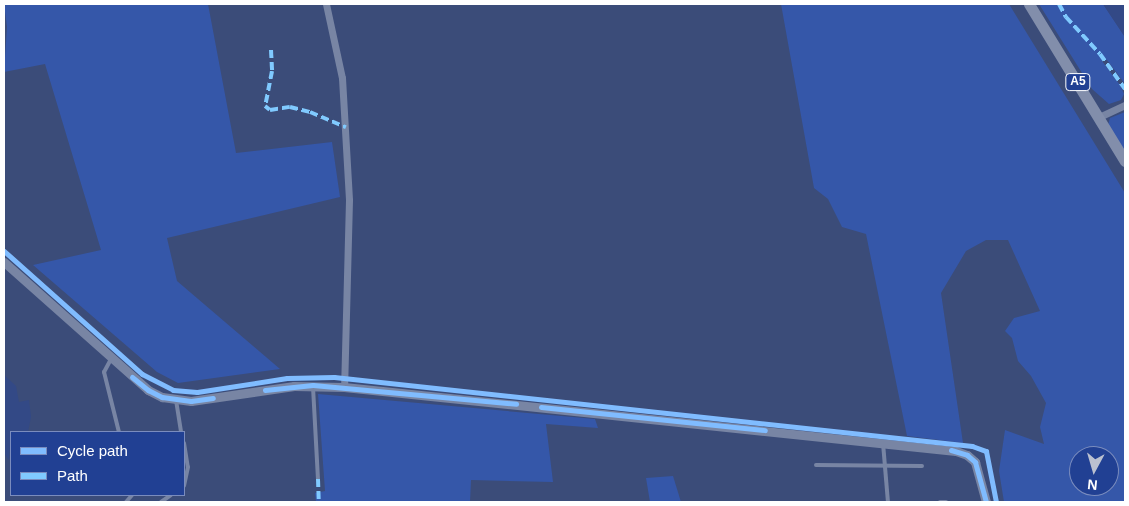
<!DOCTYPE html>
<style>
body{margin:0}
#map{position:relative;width:1129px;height:506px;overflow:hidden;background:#3b4c79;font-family:Helvetica,sans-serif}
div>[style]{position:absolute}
.green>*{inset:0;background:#3557a9}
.water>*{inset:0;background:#334986}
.service>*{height:4px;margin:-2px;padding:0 2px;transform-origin:2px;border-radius:2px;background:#7885a4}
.minor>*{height:7px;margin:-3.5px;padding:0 3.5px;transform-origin:3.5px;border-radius:3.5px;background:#7885a4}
.tertiary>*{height:9px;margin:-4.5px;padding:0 4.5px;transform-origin:4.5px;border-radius:4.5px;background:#7885a4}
.trunk>*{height:11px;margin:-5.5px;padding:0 5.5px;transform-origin:5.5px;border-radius:5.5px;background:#828eab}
.quiet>*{height:4px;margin-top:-2px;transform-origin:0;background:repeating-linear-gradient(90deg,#80caff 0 8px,transparent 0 12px)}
.cycleway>*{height:5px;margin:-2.5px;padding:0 2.5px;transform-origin:2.5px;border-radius:2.5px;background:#80bcff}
span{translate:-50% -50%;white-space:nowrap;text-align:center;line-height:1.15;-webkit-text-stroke:4px #214093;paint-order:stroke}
.shield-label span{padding:1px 4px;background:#214093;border:1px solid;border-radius:4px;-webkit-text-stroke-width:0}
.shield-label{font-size:12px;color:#fff;font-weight:700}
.frame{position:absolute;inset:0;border:5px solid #fff;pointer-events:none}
.legend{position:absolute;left:10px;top:431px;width:175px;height:65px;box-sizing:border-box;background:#214093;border:1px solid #7a8cbe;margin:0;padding:6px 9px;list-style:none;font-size:15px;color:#fff}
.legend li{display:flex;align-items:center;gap:10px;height:25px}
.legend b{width:25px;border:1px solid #7a8cbe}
.north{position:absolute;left:1069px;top:446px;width:50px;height:50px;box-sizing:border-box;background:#214093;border:1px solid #7a8cbe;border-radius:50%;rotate:186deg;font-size:14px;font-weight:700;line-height:20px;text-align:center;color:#fff}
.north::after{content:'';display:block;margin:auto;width:18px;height:22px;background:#bac0d0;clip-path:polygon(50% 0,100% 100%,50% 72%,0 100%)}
</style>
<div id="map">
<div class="green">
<div style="clip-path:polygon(4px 4px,208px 4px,236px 153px,332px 142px,340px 197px,167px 238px,177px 281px,280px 369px,178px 383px,157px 372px,33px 265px,101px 250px,45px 64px,4px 72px,7px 27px)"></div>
<div style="clip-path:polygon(evenodd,781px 4px,1009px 4px,1125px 193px,1125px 502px,1004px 502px,999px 471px,1005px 430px,1044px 444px,1040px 427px,1046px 403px,1031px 376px,1018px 361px,1012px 338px,1005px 331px,1014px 318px,1040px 311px,1008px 240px,986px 240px,966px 251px,941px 293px,963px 443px,907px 436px,866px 234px,842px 227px,828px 199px,814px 188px,781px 4px,1079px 456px,1109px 456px,1109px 486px,1079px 486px,1079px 456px)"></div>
<div style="clip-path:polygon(1039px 4px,1103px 4px,1125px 37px,1125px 84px,1107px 60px,1102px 61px,1120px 85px,1124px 94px,1121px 100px,1109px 104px,1092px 89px)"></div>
<div style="clip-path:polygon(1125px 112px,1125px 153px,1108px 125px,1110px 118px)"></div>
<div style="clip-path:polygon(318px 394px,595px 419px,598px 428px,546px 424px,553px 482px,471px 480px,470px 502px,316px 502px,315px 493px,325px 491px)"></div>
<div style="clip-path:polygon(673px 476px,681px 502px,650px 502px,646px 478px)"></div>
</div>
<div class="water">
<div style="clip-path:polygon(1103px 4px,1125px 4px,1125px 37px)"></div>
<div style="clip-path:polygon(4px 375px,16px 386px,19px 402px,29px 400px,31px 417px,28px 432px,11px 432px,9px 460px,4px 453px)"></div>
</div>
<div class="service">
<div style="left:111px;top:359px;width:15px;rotate:118deg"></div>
<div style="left:104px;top:372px;width:62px;rotate:76deg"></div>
<div style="left:313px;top:387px;width:92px;rotate:86.9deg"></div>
<div style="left:176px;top:400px;width:32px;rotate:81deg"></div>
<div style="left:184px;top:443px;width:24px;rotate:81deg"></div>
<div style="left:188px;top:467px;width:19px;rotate:102deg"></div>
<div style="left:883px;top:443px;width:59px;rotate:85.2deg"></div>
<div style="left:816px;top:465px;width:106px;rotate:0.5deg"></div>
<div style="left:126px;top:502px;width:9px;rotate:-49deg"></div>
<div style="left:161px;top:502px;width:12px;rotate:-35deg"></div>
<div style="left:940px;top:502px;width:6px"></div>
</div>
<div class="minor">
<div style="left:326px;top:4px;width:76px;rotate:77.8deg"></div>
<div style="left:342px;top:78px;width:122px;rotate:86.7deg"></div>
<div style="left:349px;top:200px;width:187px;rotate:91.5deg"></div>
<div style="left:1099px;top:117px;width:29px;rotate:-25deg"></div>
</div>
<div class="tertiary">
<div style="left:4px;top:262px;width:193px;rotate:41.6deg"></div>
<div style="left:148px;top:390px;width:16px;rotate:27deg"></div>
<div style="left:162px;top:397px;width:29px;rotate:8deg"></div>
<div style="left:191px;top:401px;width:104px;rotate:-8.3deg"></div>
<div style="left:294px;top:386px;width:50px;rotate:1.1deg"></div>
<div style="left:344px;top:387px;width:615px;rotate:5.97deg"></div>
<div style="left:956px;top:451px;width:12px;rotate:20deg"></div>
<div style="left:967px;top:455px;width:11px;rotate:41deg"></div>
<div style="left:975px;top:462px;width:41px;rotate:74.6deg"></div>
</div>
<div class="trunk">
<div style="left:1029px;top:4px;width:184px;rotate:58.6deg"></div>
</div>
<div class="quiet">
<div style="left:1059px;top:4px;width:15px;rotate:62deg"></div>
<div style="left:1066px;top:17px;width:50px;rotate:47.4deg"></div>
<div style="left:1100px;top:54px;width:43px;rotate:54.5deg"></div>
<div style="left:271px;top:50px;width:21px;rotate:87deg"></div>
<div style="left:272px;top:71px;width:36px;rotate:101deg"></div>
<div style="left:265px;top:106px;width:6px;rotate:39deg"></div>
<div style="left:270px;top:110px;width:20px;rotate:-9deg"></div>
<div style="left:290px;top:107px;width:21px;rotate:14deg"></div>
<div style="left:310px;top:112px;width:39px;rotate:23deg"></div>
<div style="left:318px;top:479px;width:23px;rotate:88deg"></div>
</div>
<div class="cycleway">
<div style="left:4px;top:251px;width:185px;rotate:41.7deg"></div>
<div style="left:142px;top:374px;width:35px;rotate:27deg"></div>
<div style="left:173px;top:390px;width:24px;rotate:5deg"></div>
<div style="left:197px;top:392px;width:91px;rotate:-8.8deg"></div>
<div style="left:287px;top:378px;width:47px;rotate:-1.2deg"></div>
<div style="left:334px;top:377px;width:642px;rotate:6.17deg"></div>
<div style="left:972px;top:446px;width:15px;rotate:20deg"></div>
<div style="left:986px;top:451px;width:52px;rotate:78.9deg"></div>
<div style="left:132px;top:377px;width:21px;rotate:39deg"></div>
<div style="left:148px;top:390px;width:16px;rotate:27deg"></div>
<div style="left:162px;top:397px;width:29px;rotate:8deg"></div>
<div style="left:191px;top:401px;width:22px;rotate:-8deg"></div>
<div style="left:265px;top:390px;width:48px;rotate:-5.9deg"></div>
<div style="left:313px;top:385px;width:204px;rotate:5.3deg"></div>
<div style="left:541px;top:407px;width:225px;rotate:5.9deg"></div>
<div style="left:951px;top:450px;width:17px;rotate:17deg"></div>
<div style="left:967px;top:455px;width:11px;rotate:41deg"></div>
<div style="left:975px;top:462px;width:41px;rotate:74.6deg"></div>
</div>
<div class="shield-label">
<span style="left:1078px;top:82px">A5</span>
</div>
<div class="frame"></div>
<ul class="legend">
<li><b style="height:6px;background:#80bcff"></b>Cycle path</li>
<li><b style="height:6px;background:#80caff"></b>Path</li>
</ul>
<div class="north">N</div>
</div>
